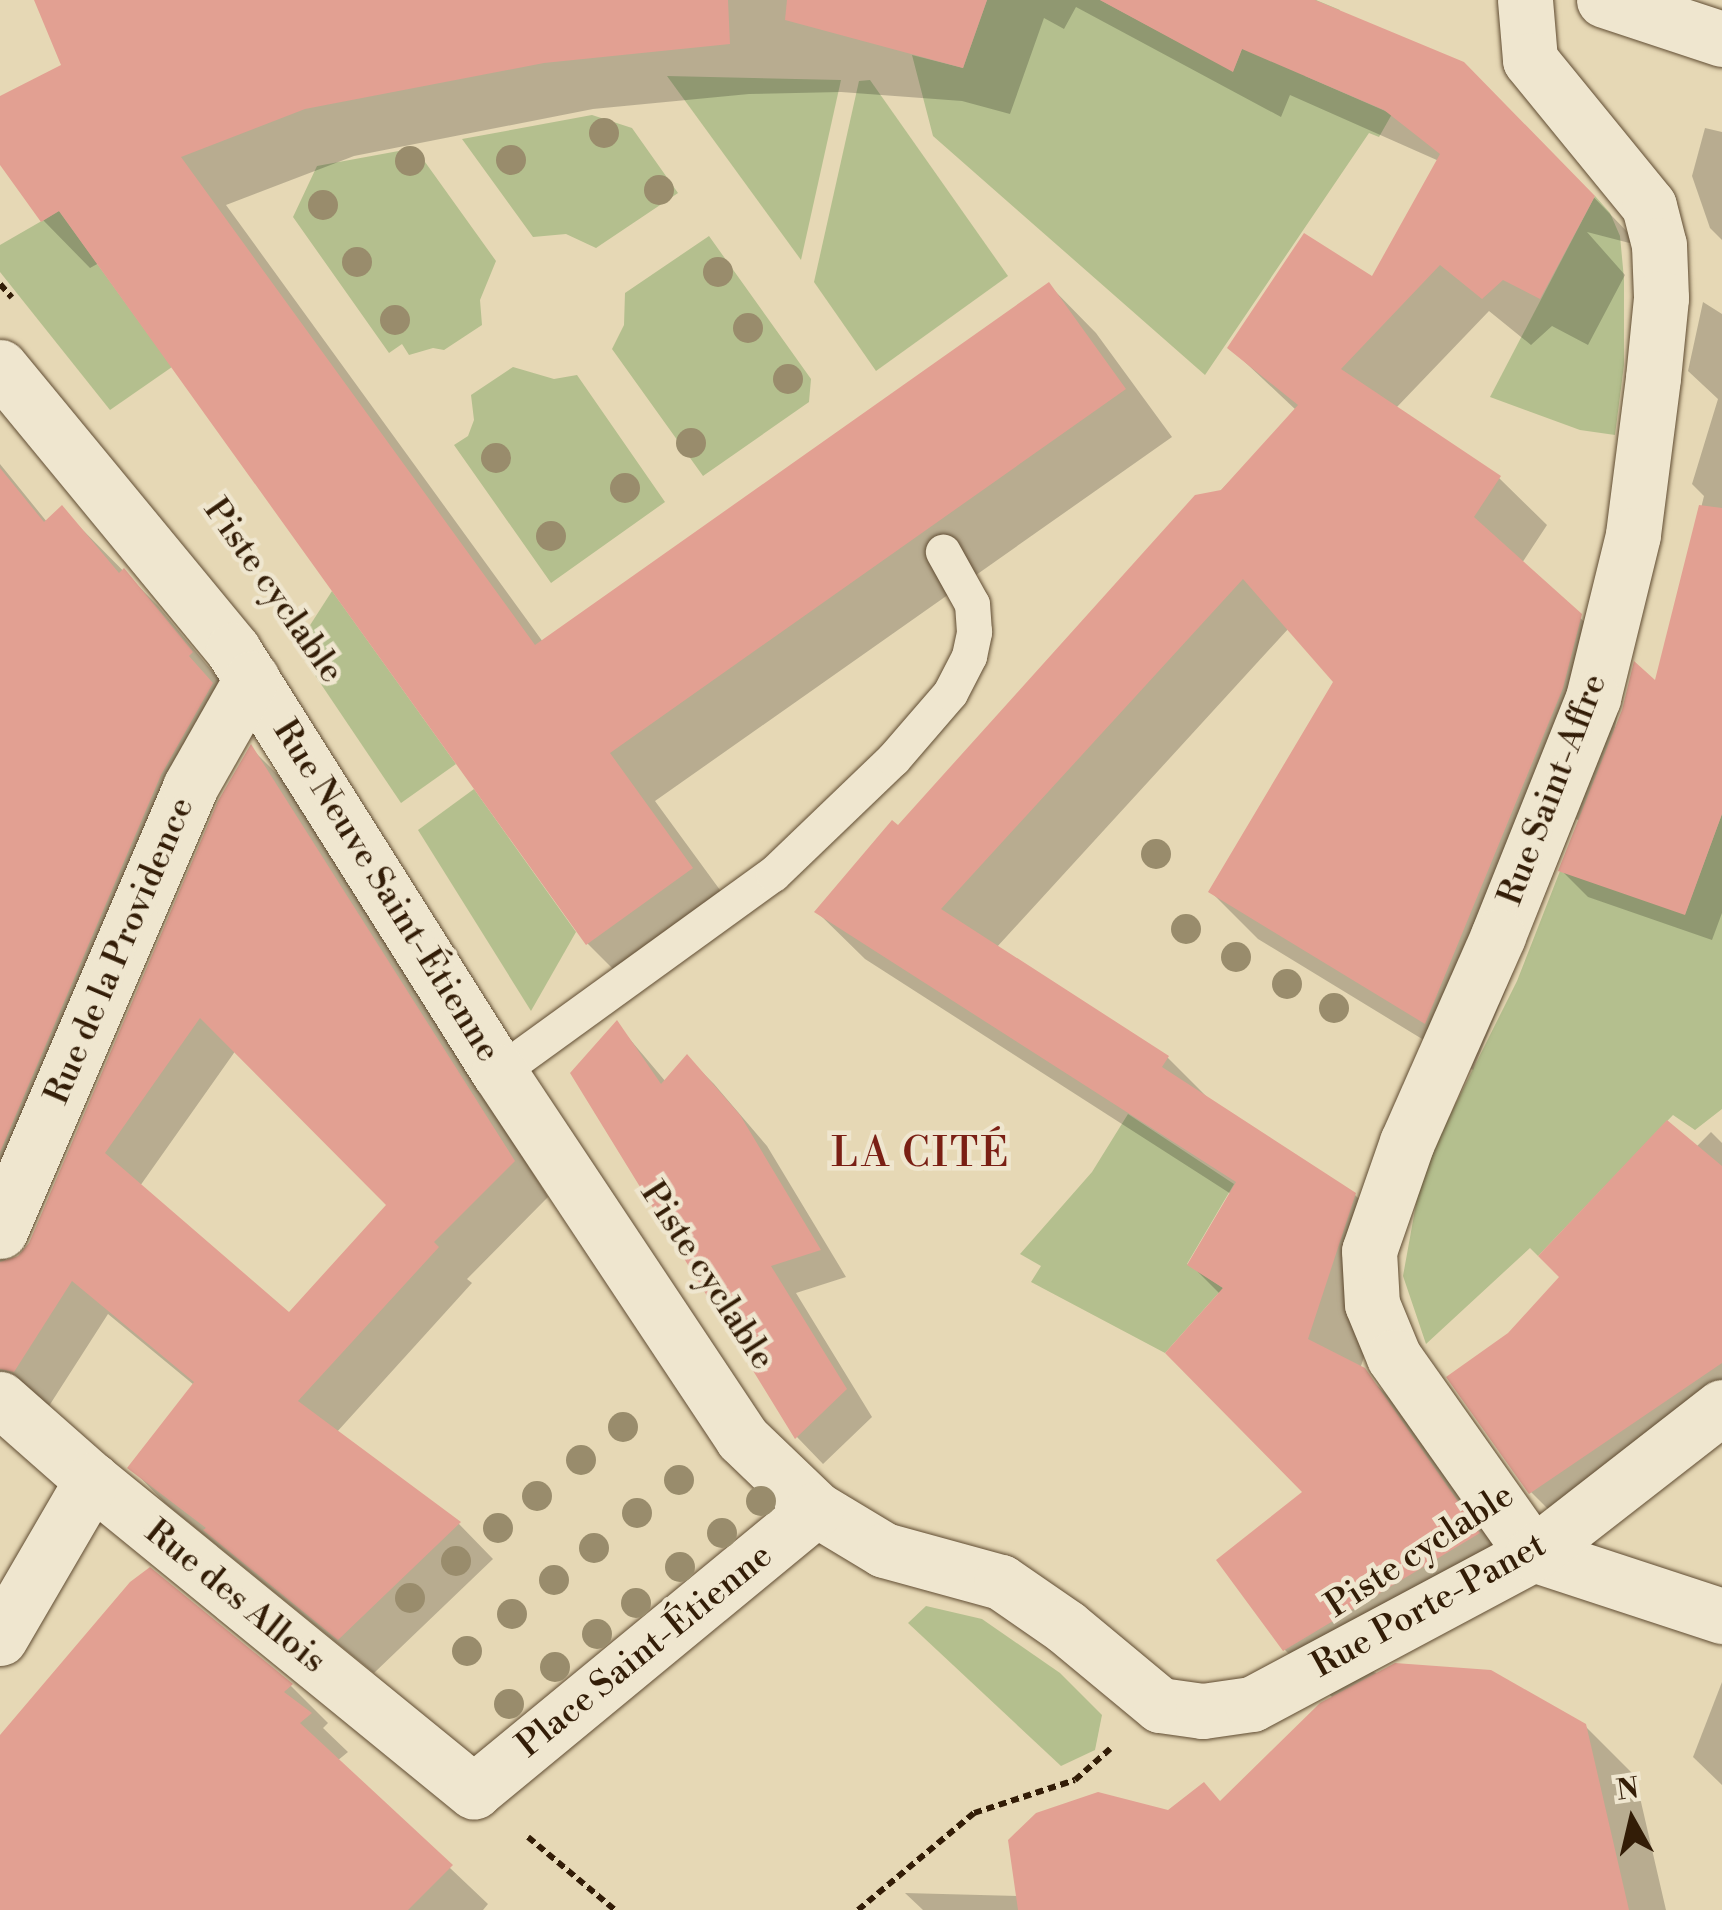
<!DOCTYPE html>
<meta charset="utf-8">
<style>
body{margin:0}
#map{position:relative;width:1722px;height:1910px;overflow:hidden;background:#e6d8b5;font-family:"Libre Bodoni",serif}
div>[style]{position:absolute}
.green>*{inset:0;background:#b4bf8e}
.shadow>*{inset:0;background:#0003}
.building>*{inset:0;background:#e2a092}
.path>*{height:6px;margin-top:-3px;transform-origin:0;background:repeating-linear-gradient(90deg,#331d07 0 8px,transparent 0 13px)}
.roads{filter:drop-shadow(0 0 2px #604c32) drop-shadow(0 0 2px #604c32)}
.lane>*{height:35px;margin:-17.5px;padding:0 17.5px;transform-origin:17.5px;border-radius:17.5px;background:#efe6cf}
.street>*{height:55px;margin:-27.5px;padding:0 27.5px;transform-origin:27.5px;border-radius:27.5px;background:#efe6cf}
.secondary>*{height:55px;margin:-27.5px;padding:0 27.5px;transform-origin:27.5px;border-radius:27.5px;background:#efe6cf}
.trees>*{width:30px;height:30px;margin:-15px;border-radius:50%;background:#998c6c}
span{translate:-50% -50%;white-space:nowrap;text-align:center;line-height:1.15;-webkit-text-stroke:9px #efe6cf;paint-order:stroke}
.street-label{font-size:35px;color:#331d07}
.quarter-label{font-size:40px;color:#7a1f14;letter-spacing:2.5px}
.north{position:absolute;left:1582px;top:1770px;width:100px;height:100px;-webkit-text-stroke:8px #efe6cf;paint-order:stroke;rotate:352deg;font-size:28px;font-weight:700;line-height:40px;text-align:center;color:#331d07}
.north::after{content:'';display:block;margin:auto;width:35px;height:45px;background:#331d07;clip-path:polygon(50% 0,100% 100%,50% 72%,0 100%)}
</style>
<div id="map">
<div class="green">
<div style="clip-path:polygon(987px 0,1100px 0,1233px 71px,1262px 0,1316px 0,1340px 10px,1305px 76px,1392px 114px,1379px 137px,1369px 133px,1205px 375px,933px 136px,912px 55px,963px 68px)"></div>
<div style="clip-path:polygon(667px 76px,841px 80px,801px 260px)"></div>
<div style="clip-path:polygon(870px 80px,1008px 276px,876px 371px,814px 282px,859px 81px)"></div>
<div style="clip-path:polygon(592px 115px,632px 128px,678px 193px,596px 248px,566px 234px,533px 237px,462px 139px)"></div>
<div style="clip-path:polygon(415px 148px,496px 261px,480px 300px,482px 325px,444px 350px,433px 348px,409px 355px,402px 344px,389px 353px,293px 217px,317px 166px)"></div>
<div style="clip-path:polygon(1595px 196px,1610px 213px,1620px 236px,1624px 279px,1624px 365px,1615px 435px,1580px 430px,1490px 397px)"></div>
<div style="clip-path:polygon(59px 211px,172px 367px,110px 410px,0 272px,0 245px)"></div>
<div style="clip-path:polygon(709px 236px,811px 379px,809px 402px,703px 476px,612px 349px,624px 325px,625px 293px)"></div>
<div style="clip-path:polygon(513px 367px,554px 379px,577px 375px,665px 502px,551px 583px,454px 445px,468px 436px,474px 420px,471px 395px)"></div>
<div style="clip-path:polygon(332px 591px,456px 764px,401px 803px,296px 647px)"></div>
<div style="clip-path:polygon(474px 789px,576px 932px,531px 1011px,418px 830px)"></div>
<div style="clip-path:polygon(1722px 814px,1722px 1109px,1695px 1130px,1673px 1115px,1538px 1256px,1530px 1248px,1426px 1344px,1403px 1276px,1422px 1171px,1517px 981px,1560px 871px,1685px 914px)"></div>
<div style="clip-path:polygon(1128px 1114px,1234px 1184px,1187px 1264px,1223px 1288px,1165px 1353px,1031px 1282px,1041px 1266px,1020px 1254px,1092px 1172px)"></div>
<div style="clip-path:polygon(926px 1606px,982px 1619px,1060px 1673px,1102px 1715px,1095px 1750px,1061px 1766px,908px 1623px)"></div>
</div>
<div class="shadow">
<div style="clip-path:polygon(50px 0,1310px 0,1512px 113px,1641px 246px,1587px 232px,1625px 275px,1588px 345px,1552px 326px,1531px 345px,1489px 311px,1396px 408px,1499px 478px,1547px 525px,1522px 563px,1628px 663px,1612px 742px,1657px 685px,1704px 496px,1692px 484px,1718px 399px,1688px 371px,1703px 302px,1722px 314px,1722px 913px,1712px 940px,1588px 897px,1561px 870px,1580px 821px,1576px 819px,1473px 1070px,1258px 939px,1211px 892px,1336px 681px,1289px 628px,996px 948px,1168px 1058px,1213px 1103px,1355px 1195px,1402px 1243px,1360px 1369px,1412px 1419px,1525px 1581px,1373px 1672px,1585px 1726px,1635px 1776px,1666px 1910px,923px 1910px,905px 1893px,1019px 1896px,1169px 1813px,1222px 1803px,1334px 1699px,1285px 1650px,1305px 1492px,1221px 1295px,1190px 1264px,1231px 1194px,865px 959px,817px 912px,1297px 411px,1230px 348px,1373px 280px,1439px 161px,1290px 95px,1281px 117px,1076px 7px,1064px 29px,1044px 18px,1010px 114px,962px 101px,841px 92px,749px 94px,593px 109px,354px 156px,226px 205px,543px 642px,1049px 285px,1096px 333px,1172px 437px,655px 801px,739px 916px,635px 991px,588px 944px,99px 263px,90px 268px,43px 220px,0 160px,0 98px,64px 66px)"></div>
<div style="clip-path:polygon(1705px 128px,1722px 132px,1722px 240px,1710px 228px,1692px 176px)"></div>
<div style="clip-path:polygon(evenodd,0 464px,47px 522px,62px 509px,158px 606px,226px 688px,4px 1265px,21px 1257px,31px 1245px,251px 748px,285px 782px,548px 1197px,467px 1279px,472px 1283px,336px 1433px,459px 1524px,493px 1559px,374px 1673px,165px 1503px,131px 1468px,194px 1385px,108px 1314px,49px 1406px,0 1383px,0 464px,236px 1050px,390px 1205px,289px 1315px,140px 1186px,236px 1050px)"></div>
<div style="clip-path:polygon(617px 1024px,666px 1082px,687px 1057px,714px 1084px,767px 1146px,846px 1277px,796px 1293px,872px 1417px,823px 1464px,797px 1437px)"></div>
<div style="clip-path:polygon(1711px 1132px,1722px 1143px,1722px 1411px,1560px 1521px,1531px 1492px,1510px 1335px)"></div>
<div style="clip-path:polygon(1722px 1682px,1722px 1785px,1693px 1757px)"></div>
<div style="clip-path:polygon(291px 1686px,328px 1723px,323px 1728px,348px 1752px,337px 1761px,488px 1904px,483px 1910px,0 1910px,0 1737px)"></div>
</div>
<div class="building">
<div style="clip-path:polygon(34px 0,728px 0,730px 44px,544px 63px,305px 109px,181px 157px,535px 645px,1049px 282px,1126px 389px,610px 753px,693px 868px,586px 945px,59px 211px,41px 222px,0 165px,0 96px,61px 65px)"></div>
<div style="clip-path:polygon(787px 0,987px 0,963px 68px,785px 20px)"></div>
<div style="clip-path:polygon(1100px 0,1315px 0,1464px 62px,1595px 196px,1540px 299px,1503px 280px,1482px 299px,1440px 265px,1341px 369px,1501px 476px,1474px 517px,1582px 614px,1563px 688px,1425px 1024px,1208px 892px,1333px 682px,1243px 579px,941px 909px,1169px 1056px,1162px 1067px,1356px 1193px,1308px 1339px,1365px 1368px,1480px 1533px,1283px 1651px,1216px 1560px,1302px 1492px,1165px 1353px,1223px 1288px,1187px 1265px,1236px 1182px,814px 912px,892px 820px,898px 825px,1195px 495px,1221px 490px,1298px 405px,1227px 348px,1304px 233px,1372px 276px,1440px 154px,1384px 110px,1242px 49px,1233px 72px)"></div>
<div style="clip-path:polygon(0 468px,44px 522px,62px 505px,119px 573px,124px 568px,193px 652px,189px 656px,213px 683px,161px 775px,0 1152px)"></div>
<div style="clip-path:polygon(1699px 505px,1722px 508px,1722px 814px,1685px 915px,1558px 871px,1622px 710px,1634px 661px,1655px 680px)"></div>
<div style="clip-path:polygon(evenodd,251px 744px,515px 1161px,434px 1242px,439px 1247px,298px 1401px,461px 1522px,338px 1640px,203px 1530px,206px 1528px,127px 1468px,194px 1382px,72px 1281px,14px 1372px,0 1369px,0 1262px,18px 1256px,29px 1243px,218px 801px,251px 744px,200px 1018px,386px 1205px,289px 1312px,105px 1153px,200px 1018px)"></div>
<div style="clip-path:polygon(617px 1020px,661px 1084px,687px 1054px,740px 1115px,821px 1250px,771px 1266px,847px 1389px,795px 1439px,570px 1073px)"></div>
<div style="clip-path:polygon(1667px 1120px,1722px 1166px,1722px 1363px,1529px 1494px,1446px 1377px,1508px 1333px,1559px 1277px,1538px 1256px)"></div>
<div style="clip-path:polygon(150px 1567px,293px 1684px,284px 1692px,312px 1713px,300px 1723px,453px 1865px,408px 1910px,0 1910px,0 1735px,130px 1582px)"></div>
<div style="clip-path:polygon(1395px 1663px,1491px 1670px,1586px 1724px,1629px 1910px,1018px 1910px,1008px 1840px,1036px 1813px,1098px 1792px,1168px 1810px,1204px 1782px,1220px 1801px,1320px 1703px)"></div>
</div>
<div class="path">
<div style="left:0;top:284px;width:18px;rotate:49deg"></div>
<div style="left:528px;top:1837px;width:114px;rotate:40deg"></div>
<div style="left:858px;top:1910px;width:151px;rotate:-39.9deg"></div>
<div style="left:974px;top:1813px;width:106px;rotate:-18.1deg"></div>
<div style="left:1075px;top:1780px;width:47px;rotate:-41.5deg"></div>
</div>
<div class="roads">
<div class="lane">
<div style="left:499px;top:1072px;width:338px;rotate:-35.9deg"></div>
<div style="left:773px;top:874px;width:166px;rotate:-43.8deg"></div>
<div style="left:893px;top:759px;width:87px;rotate:-49.2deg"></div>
<div style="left:950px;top:693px;width:42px;rotate:-62.8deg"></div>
<div style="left:969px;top:656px;width:25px;rotate:-78deg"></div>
<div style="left:974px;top:632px;width:28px;rotate:-94deg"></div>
<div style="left:972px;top:604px;width:60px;rotate:-119.1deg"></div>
</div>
<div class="street">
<div style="left:1525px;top:0;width:60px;rotate:85.2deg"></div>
<div style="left:1530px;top:60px;width:188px;rotate:50.8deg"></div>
<div style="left:1649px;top:206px;width:40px;rotate:75.6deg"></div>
<div style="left:1659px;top:245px;width:53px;rotate:87.8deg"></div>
<div style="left:1661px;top:298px;width:80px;rotate:95.7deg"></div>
<div style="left:1653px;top:378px;width:158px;rotate:97.3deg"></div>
<div style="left:1633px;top:535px;width:168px;rotate:103.8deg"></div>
<div style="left:1593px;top:698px;width:256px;rotate:111.8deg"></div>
<div style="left:1498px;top:936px;width:225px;rotate:113.8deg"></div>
<div style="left:1407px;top:1142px;width:115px;rotate:109.2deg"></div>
<div style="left:1369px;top:1251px;width:53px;rotate:86.8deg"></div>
<div style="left:1372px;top:1304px;width:57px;rotate:67.5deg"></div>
<div style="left:1394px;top:1357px;width:241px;rotate:54.8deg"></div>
<div style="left:1533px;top:1554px;width:199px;rotate:18.2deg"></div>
<div style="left:0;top:367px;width:367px;rotate:50.5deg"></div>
<div style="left:233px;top:650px;width:499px;rotate:57.8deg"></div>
<div style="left:499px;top:1072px;width:439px;rotate:56.4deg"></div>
<div style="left:742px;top:1438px;width:103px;rotate:43.8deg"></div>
<div style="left:816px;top:1509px;width:79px;rotate:31.1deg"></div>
<div style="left:884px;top:1550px;width:121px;rotate:15.3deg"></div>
<div style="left:1001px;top:1582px;width:79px;rotate:34.7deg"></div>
<div style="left:1066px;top:1627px;width:122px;rotate:39.7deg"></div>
<div style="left:1160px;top:1705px;width:43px;rotate:7.9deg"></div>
<div style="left:1203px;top:1711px;width:49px;rotate:-8.1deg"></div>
<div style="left:1252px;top:1704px;width:319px;rotate:-28.1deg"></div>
<div style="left:1533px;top:1554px;width:239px;rotate:-37.9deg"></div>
<div style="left:0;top:1231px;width:483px;rotate:-66.8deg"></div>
<div style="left:190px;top:787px;width:125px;rotate:-60.4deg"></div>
<div style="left:0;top:1399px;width:123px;rotate:41.4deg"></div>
<div style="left:92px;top:1480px;width:493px;rotate:39.2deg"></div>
<div style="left:474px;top:1791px;width:443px;rotate:-39.5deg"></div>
<div style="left:0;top:1638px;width:183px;rotate:-59.8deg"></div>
</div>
<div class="secondary">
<div style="left:1604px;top:0;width:124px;rotate:18.3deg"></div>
</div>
</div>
<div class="trees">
<div style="left:604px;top:133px"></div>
<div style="left:511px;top:160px"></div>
<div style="left:410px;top:161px"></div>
<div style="left:659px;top:190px"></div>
<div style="left:323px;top:205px"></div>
<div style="left:357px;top:262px"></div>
<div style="left:718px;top:272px"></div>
<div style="left:395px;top:320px"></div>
<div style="left:748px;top:328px"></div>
<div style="left:788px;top:379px"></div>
<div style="left:691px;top:443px"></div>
<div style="left:496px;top:458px"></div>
<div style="left:625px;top:488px"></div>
<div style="left:551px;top:536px"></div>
<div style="left:1156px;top:854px"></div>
<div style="left:1186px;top:929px"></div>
<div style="left:1236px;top:957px"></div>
<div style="left:1287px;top:984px"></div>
<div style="left:1334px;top:1008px"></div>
<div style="left:623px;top:1427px"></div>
<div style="left:581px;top:1460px"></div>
<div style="left:679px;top:1480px"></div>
<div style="left:537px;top:1496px"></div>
<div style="left:761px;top:1501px"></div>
<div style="left:637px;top:1513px"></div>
<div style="left:498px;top:1528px"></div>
<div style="left:722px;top:1533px"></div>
<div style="left:594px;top:1548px"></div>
<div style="left:456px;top:1561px"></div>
<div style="left:680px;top:1567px"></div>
<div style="left:554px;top:1580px"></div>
<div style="left:410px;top:1598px"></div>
<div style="left:636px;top:1603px"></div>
<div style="left:512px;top:1614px"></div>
<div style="left:597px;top:1634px"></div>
<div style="left:467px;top:1651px"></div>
<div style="left:555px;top:1667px"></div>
<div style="left:509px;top:1704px"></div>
</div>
<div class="street-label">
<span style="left:273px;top:591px;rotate:55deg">Piste cyclable</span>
<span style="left:1553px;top:790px;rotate:-69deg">Rue Saint-Affre</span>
<span style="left:386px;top:891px;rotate:58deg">Rue Neuve Saint-Étienne</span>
<span style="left:120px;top:951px;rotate:-67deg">Rue de la Providence</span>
<span style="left:707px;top:1276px;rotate:57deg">Piste cyclable</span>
<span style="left:1420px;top:1551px;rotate:-33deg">Piste cyclable</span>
<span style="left:235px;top:1597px;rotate:39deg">Rue des Allois</span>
<span style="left:1429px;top:1606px;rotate:-29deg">Rue Porte-Panet</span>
<span style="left:645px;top:1651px;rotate:-39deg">Place Saint-Étienne</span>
</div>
<div class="quarter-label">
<span style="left:921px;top:1154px">LA CITÉ</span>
</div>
<div class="north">N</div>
</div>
